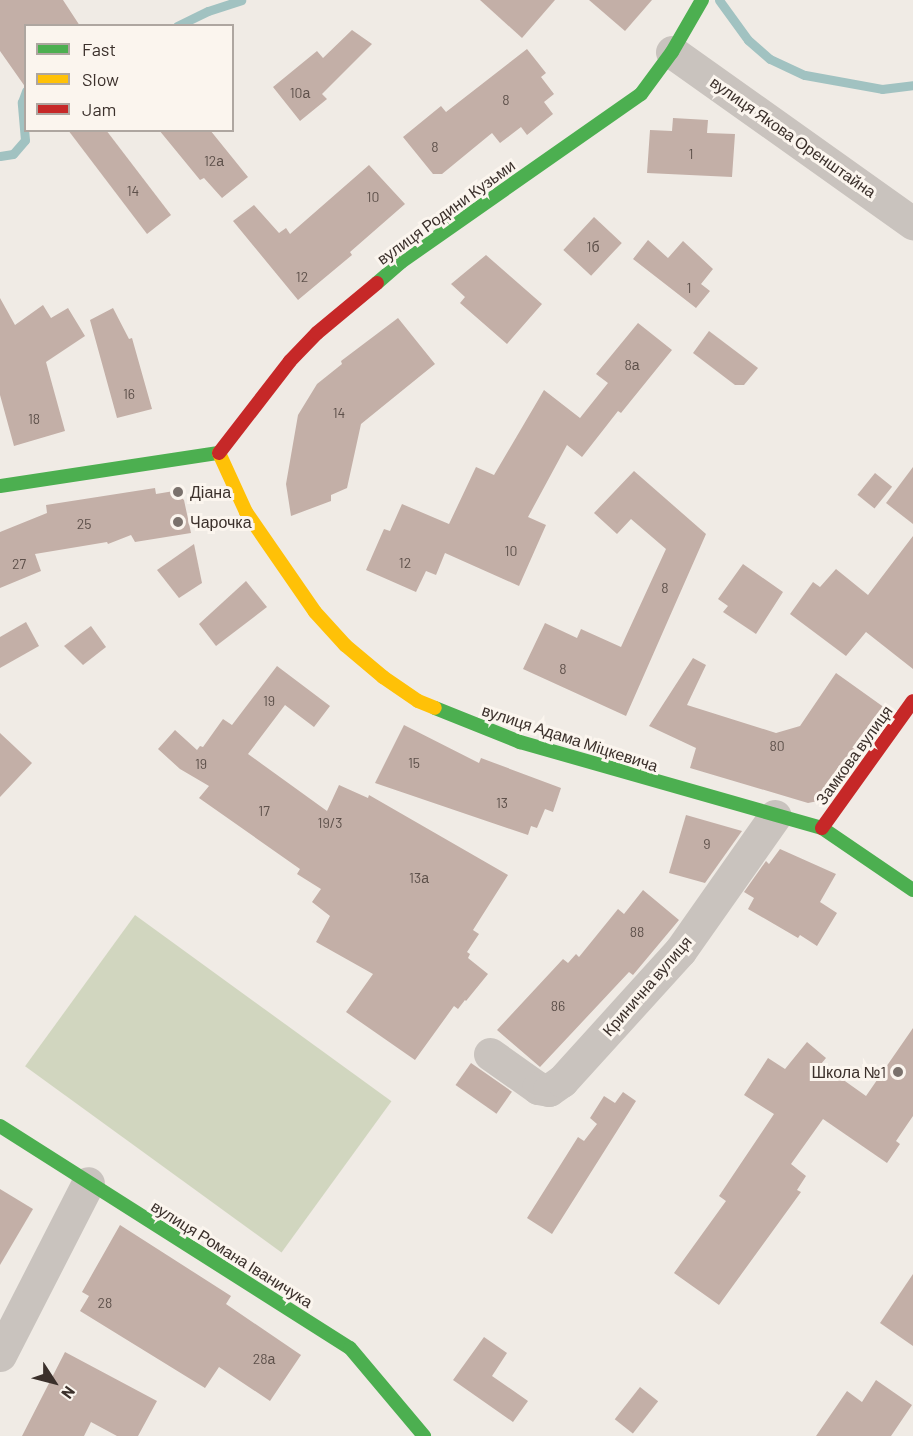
<!DOCTYPE html>
<meta charset="utf-8">
<style>
body{margin:0}
#map{position:relative;width:913px;height:1436px;overflow:hidden;background:#f0ebe5;font-family:Barlow,sans-serif}
div>[style]{position:absolute}
.green>*{inset:0;background:#d1d6bf;transform-origin:0 0}
.stream>*{height:9px;margin:-4.5px;padding:0 4.5px;transform-origin:4.5px;border-radius:4.5px;background:#a1c2c1}
.building>*{inset:0;background:#c3afa7;transform-origin:0 0}
.street>*{height:33px;margin:-16.5px;padding:0 16.5px;transform-origin:16.5px;border-radius:16.5px;background:#c9c3be}
.fast>*{height:14px;margin:-7px;padding:0 7px;transform-origin:7px;border-radius:7px;background:#4caf50}
.slow>*{height:14px;margin:-7px;padding:0 7px;transform-origin:7px;border-radius:7px;background:#ffc107}
.jam>*{height:14px;margin:-7px;padding:0 7px;transform-origin:7px;border-radius:7px;background:#c62828}
.dots>*{width:16px;height:16px;translate:-50% -50%;box-sizing:border-box;border:3px solid #fbf5ee;border-radius:50%}
span{translate:-50% -50%;white-space:nowrap;text-align:center;line-height:1.15;-webkit-text-stroke:6px #fbf5ee;paint-order:stroke}
.number-label{font-size:14px;color:#5d504a}
.number-label span{-webkit-text-stroke-width:0}
.street-label{font-size:16px;color:#3b302b}
.poi-label{font-size:16px;color:#3b302b}
.left{translate:0 -50%;text-align:left}
.right{translate:-100% -50%;text-align:right}
.legend{position:absolute;left:24px;top:24px;width:210px;height:108px;box-sizing:border-box;background:#fbf5ee;border:2px solid #aea6a0;margin:0;padding:8px 10px;list-style:none;font-size:18px;color:#3b302b}
.legend li{display:flex;align-items:center;gap:12px;height:30px}
.legend b{width:30px;border:2px solid #aea6a0}
.north{position:absolute;left:24px;top:1352px;width:60px;height:60px;-webkit-text-stroke:4px #fbf5ee;paint-order:stroke;rotate:126deg;font-size:16px;font-weight:700;line-height:24px;text-align:center;color:#3b302b}
.north::after{content:'';display:block;margin:auto;width:21px;height:27px;background:#3b302b;clip-path:polygon(50% 0,100% 100%,50% 72%,0 100%)}
</style>
<div id="map">
<div class="green">
<div style="left:135px;top:915px;width:317px;height:187px;rotate:36deg"></div>
</div>
<div class="stream">
<div style="left:719px;top:0;width:49px;rotate:54.1deg"></div>
<div style="left:748px;top:40px;width:29px;rotate:41deg"></div>
<div style="left:770px;top:59px;width:38px;rotate:25deg"></div>
<div style="left:805px;top:75px;width:78px;rotate:10.3deg"></div>
<div style="left:882px;top:89px;width:31px;rotate:-7deg"></div>
<div style="left:177px;top:26px;width:34px;rotate:-26deg"></div>
<div style="left:208px;top:11px;width:35px;rotate:-18deg"></div>
<div style="left:0;top:156px;width:13px;rotate:-9deg"></div>
<div style="left:13px;top:154px;width:18px;rotate:-49deg"></div>
<div style="left:25px;top:140px;width:38px;rotate:-95deg"></div>
<div style="left:22px;top:102px;width:12px;rotate:-70deg"></div>
</div>
<div class="building">
<div style="clip-path:polygon(0 0,63px 0,80px 26px,26px 26px,26px 88px,0 51px)"></div>
<div style="clip-path:polygon(480px 0,555px 0,522px 38px)"></div>
<div style="clip-path:polygon(589px 0,652px 0,625px 31px)"></div>
<div style="clip-path:polygon(352px 30px,372px 44px,322px 94px,327px 99px,300px 121px,273px 87px,317px 51px,323px 58px)"></div>
<div style="clip-path:polygon(527px 49px,546px 73px,541px 77px,554px 94px,544px 102px,553px 114px,527px 135px,521px 127px,500px 143px,492px 133px,442px 174px,433px 174px,403px 137px,441px 106px,446px 112px)"></div>
<div style="clip-path:polygon(673px 118px,708px 120px,707px 133px,735px 134px,732px 177px,647px 173px,650px 130px,672px 131px)"></div>
<div style="clip-path:polygon(68px 130px,106px 130px,171px 215px,147px 234px)"></div>
<div style="clip-path:polygon(159px 130px,210px 130px,248px 177px,222px 198px,204px 178px,200px 180px)"></div>
<div style="clip-path:polygon(369px 165px,405px 204px,350px 252px,352px 255px,298px 300px,233px 221px,254px 205px,279px 233px,286px 228px,290px 234px)"></div>
<div style="left:594px;top:217px;width:38px;height:45px;rotate:43deg"></div>
<div style="clip-path:polygon(648px 240px,668px 258px,683px 241px,713px 269px,701px 284px,710px 291px,696px 308px,633px 259px)"></div>
<div style="clip-path:polygon(486px 255px,542px 304px,507px 344px,460px 303px,465px 297px,451px 284px)"></div>
<div style="clip-path:polygon(0 298px,15px 325px,43px 305px,51px 318px,68px 308px,85px 336px,46px 362px,65px 431px,14px 446px,0 395px)"></div>
<div style="clip-path:polygon(113px 308px,129px 339px,132px 338px,152px 409px,117px 418px,90px 320px)"></div>
<div style="clip-path:polygon(398px 318px,435px 364px,361px 424px,347px 488px,331px 495px,331px 501px,291px 516px,286px 484px,298px 415px,317px 384px,342px 364px,341px 361px)"></div>
<div style="clip-path:polygon(638px 323px,672px 350px,621px 413px,618px 411px,582px 457px,567px 445px,528px 517px,546px 525px,519px 586px,445px 553px,436px 575px,426px 571px,416px 592px,366px 570px,384px 529px,390px 531px,402px 504px,449px 524px,476px 467px,494px 475px,544px 390px,580px 418px,608px 383px,596px 374px)"></div>
<div style="clip-path:polygon(709px 331px,758px 368px,744px 385px,735px 385px,693px 353px)"></div>
<div style="clip-path:polygon(913px 467px,913px 524px,886px 503px)"></div>
<div style="clip-path:polygon(634px 471px,706px 534px,626px 716px,523px 669px,545px 623px,577px 638px,581px 629px,621px 647px,666px 549px,631px 519px,617px 534px,594px 513px)"></div>
<div style="left:875px;top:473px;width:22px;height:28px;rotate:39deg"></div>
<div style="clip-path:polygon(155px 488px,156px 494px,174px 491px,184px 500px,191px 533px,135px 542px,131px 535px,108px 544px,107px 542px,35px 554px,41px 571px,0 588px,0 532px,47px 513px,46px 505px)"></div>
<div style="clip-path:polygon(913px 536px,913px 669px,866px 632px,846px 656px,790px 614px,813px 582px,820px 587px,836px 569px,868px 595px)"></div>
<div style="clip-path:polygon(194px 544px,202px 583px,179px 598px,157px 570px)"></div>
<div style="clip-path:polygon(743px 564px,783px 592px,756px 634px,723px 612px,728px 606px,718px 599px)"></div>
<div style="clip-path:polygon(246px 581px,267px 607px,216px 646px,199px 624px)"></div>
<div style="clip-path:polygon(26px 622px,39px 646px,0 668px,0 637px)"></div>
<div style="clip-path:polygon(91px 626px,106px 647px,83px 665px,64px 646px)"></div>
<div style="clip-path:polygon(693px 658px,706px 665px,687px 705px,776px 733px,800px 726px,836px 673px,885px 708px,818px 801px,808px 803px,690px 768px,696px 748px,649px 726px)"></div>
<div style="clip-path:polygon(277px 666px,330px 706px,314px 727px,285px 705px,248px 754px,327px 811px,339px 785px,368px 798px,369px 795px,508px 875px,473px 930px,479px 934px,467px 952px,470px 954px,468px 958px,488px 974px,466px 1001px,465px 1000px,458px 1009px,454px 1006px,415px 1060px,346px 1012px,373px 974px,316px 942px,330px 916px,312px 902px,321px 889px,297px 874px,300px 869px,199px 798px,209px 786px,180px 769px,158px 749px,175px 730px,197px 750px,200px 746px,203px 747px,223px 719px,232px 725px)"></div>
<div style="clip-path:polygon(404px 725px,479px 763px,481px 758px,561px 788px,553px 812px,545px 809px,537px 828px,531px 826px,528px 835px,375px 783px)"></div>
<div style="clip-path:polygon(0 733px,32px 763px,0 797px)"></div>
<div style="clip-path:polygon(686px 815px,742px 831px,705px 883px,669px 873px)"></div>
<div style="clip-path:polygon(780px 849px,836px 874px,820px 902px,837px 913px,817px 946px,800px 935px,798px 938px,748px 909px,754px 898px,744px 892px,766px 861px,769px 864px)"></div>
<div style="clip-path:polygon(643px 890px,679px 920px,633px 975px,629px 972px,540px 1067px,497px 1030px,563px 959px,568px 963px,576px 954px,579px 957px,618px 909px,624px 914px)"></div>
<div style="clip-path:polygon(913px 1028px,913px 1116px,896px 1141px,900px 1144px,887px 1163px,823px 1119px,791px 1164px,806px 1176px,797px 1190px,801px 1192px,719px 1305px,674px 1273px,726px 1201px,719px 1196px,774px 1114px,744px 1095px,768px 1058px,785px 1069px,807px 1042px,826px 1058px,821px 1064px,866px 1096px)"></div>
<div style="left:471px;top:1063px;width:50px;height:27px;rotate:35deg"></div>
<div style="clip-path:polygon(623px 1092px,636px 1101px,552px 1234px,527px 1218px,578px 1137px,584px 1141px,597px 1124px,590px 1118px,604px 1096px,615px 1103px)"></div>
<div style="clip-path:polygon(0 1189px,33px 1209px,0 1265px)"></div>
<div style="clip-path:polygon(120px 1225px,231px 1296px,226px 1304px,301px 1355px,270px 1401px,219px 1367px,205px 1388px,80px 1311px,89px 1296px,82px 1292px)"></div>
<div style="clip-path:polygon(913px 1274px,913px 1346px,880px 1323px)"></div>
<div style="clip-path:polygon(484px 1337px,507px 1353px,492px 1376px,528px 1401px,513px 1422px,453px 1380px)"></div>
<div style="clip-path:polygon(65px 1352px,157px 1401px,138px 1436px,117px 1436px,91px 1422px,84px 1436px,22px 1436px)"></div>
<div style="clip-path:polygon(876px 1380px,912px 1405px,891px 1436px,816px 1436px,847px 1391px,862px 1402px)"></div>
<div style="left:640px;top:1387px;width:23px;height:41px;rotate:38deg"></div>
</div>
<div class="street">
<div style="left:672px;top:52px;width:296px;rotate:35.4deg"></div>
<div style="left:490px;top:1054px;width:59px;rotate:35.3deg"></div>
<div style="left:538px;top:1088px;width:11px;rotate:10deg"></div>
<div style="left:549px;top:1090px;width:16px;rotate:-35deg"></div>
<div style="left:562px;top:1081px;width:176px;rotate:-47.8deg"></div>
<div style="left:680px;top:951px;width:165px;rotate:-54.9deg"></div>
<div style="left:0;top:1355px;width:193px;rotate:-62.9deg"></div>
</div>
<div class="fast">
<div style="left:377px;top:283px;width:32px;rotate:-41deg"></div>
<div style="left:401px;top:262px;width:293px;rotate:-35deg"></div>
<div style="left:641px;top:94px;width:52px;rotate:-53.6deg"></div>
<div style="left:672px;top:52px;width:60px;rotate:-60deg"></div>
<div style="left:0;top:486px;width:221px;rotate:-8.6deg"></div>
<div style="left:435px;top:708px;width:92px;rotate:21.8deg"></div>
<div style="left:520px;top:742px;width:314px;rotate:15.9deg"></div>
<div style="left:822px;top:828px;width:110px;rotate:34.3deg"></div>
<div style="left:0;top:1126px;width:414px;rotate:32.4deg"></div>
<div style="left:350px;top:1348px;width:115px;rotate:49.9deg"></div>
</div>
<div class="slow">
<div style="left:219px;top:453px;width:65px;rotate:65.4deg"></div>
<div style="left:246px;top:512px;width:121px;rotate:55.4deg"></div>
<div style="left:315px;top:612px;width:45px;rotate:47.7deg"></div>
<div style="left:345px;top:645px;width:50px;rotate:40.1deg"></div>
<div style="left:383px;top:677px;width:42px;rotate:34.4deg"></div>
<div style="left:418px;top:701px;width:18px;rotate:22deg"></div>
</div>
<div class="jam">
<div style="left:219px;top:453px;width:116px;rotate:-52.3deg"></div>
<div style="left:290px;top:361px;width:39px;rotate:-46deg"></div>
<div style="left:317px;top:333px;width:78px;rotate:-39.8deg"></div>
<div style="left:822px;top:828px;width:156px;rotate:-54.4deg"></div>
</div>
<div class="dots">
<div style="left:178px;top:492px;background:#7a716c"></div>
<div style="left:178px;top:522px;background:#7a716c"></div>
<div style="left:898px;top:1072px;background:#7a716c"></div>
</div>
<div class="number-label">
<span style="left:300px;top:93px">10а</span>
<span style="left:506px;top:100px">8</span>
<span style="left:435px;top:147px">8</span>
<span style="left:691px;top:154px">1</span>
<span style="left:214px;top:161px">12а</span>
<span style="left:133px;top:191px">14</span>
<span style="left:373px;top:197px">10</span>
<span style="left:593px;top:247px">1б</span>
<span style="left:302px;top:277px">12</span>
<span style="left:689px;top:288px">1</span>
<span style="left:632px;top:365px">8а</span>
<span style="left:129px;top:394px">16</span>
<span style="left:339px;top:413px">14</span>
<span style="left:34px;top:419px">18</span>
<span style="left:84px;top:524px">25</span>
<span style="left:511px;top:551px">10</span>
<span style="left:405px;top:563px">12</span>
<span style="left:19px;top:564px">27</span>
<span style="left:665px;top:588px">8</span>
<span style="left:563px;top:669px">8</span>
<span style="left:269px;top:701px">19</span>
<span style="left:777px;top:746px">80</span>
<span style="left:414px;top:763px">15</span>
<span style="left:201px;top:764px">19</span>
<span style="left:502px;top:803px">13</span>
<span style="left:264px;top:811px">17</span>
<span style="left:330px;top:823px">19/3</span>
<span style="left:707px;top:844px">9</span>
<span style="left:419px;top:878px">13а</span>
<span style="left:637px;top:932px">88</span>
<span style="left:558px;top:1006px">86</span>
<span style="left:105px;top:1303px">28</span>
<span style="left:264px;top:1359px">28а</span>
</div>
<div class="street-label">
<span style="left:793px;top:137px;rotate:35deg">вулиця Якова Оренштайна</span>
<span style="left:446px;top:212px;rotate:-36deg">вулиця Родини Кузьми</span>
<span style="left:570px;top:738px;rotate:18deg">вулиця Адама Міцкевича</span>
<span style="left:854px;top:755px;rotate:-54deg">Замкова вулиця</span>
<span style="left:647px;top:986px;rotate:-49deg">Кринична вулиця</span>
<span style="left:232px;top:1254px;rotate:32deg">вулиця Романа Іваничука</span>
</div>
<div class="poi-label">
<span class="left" style="left:190px;top:492px">Діана</span>
<span class="left" style="left:190px;top:522px">Чарочка</span>
<span class="right" style="left:886px;top:1072px">Школа №1</span>
</div>
<ul class="legend">
<li><b style="height:8px;background:#4caf50"></b>Fast</li>
<li><b style="height:8px;background:#ffc107"></b>Slow</li>
<li><b style="height:8px;background:#c62828"></b>Jam</li>
</ul>
<div class="north">N</div>
</div>
